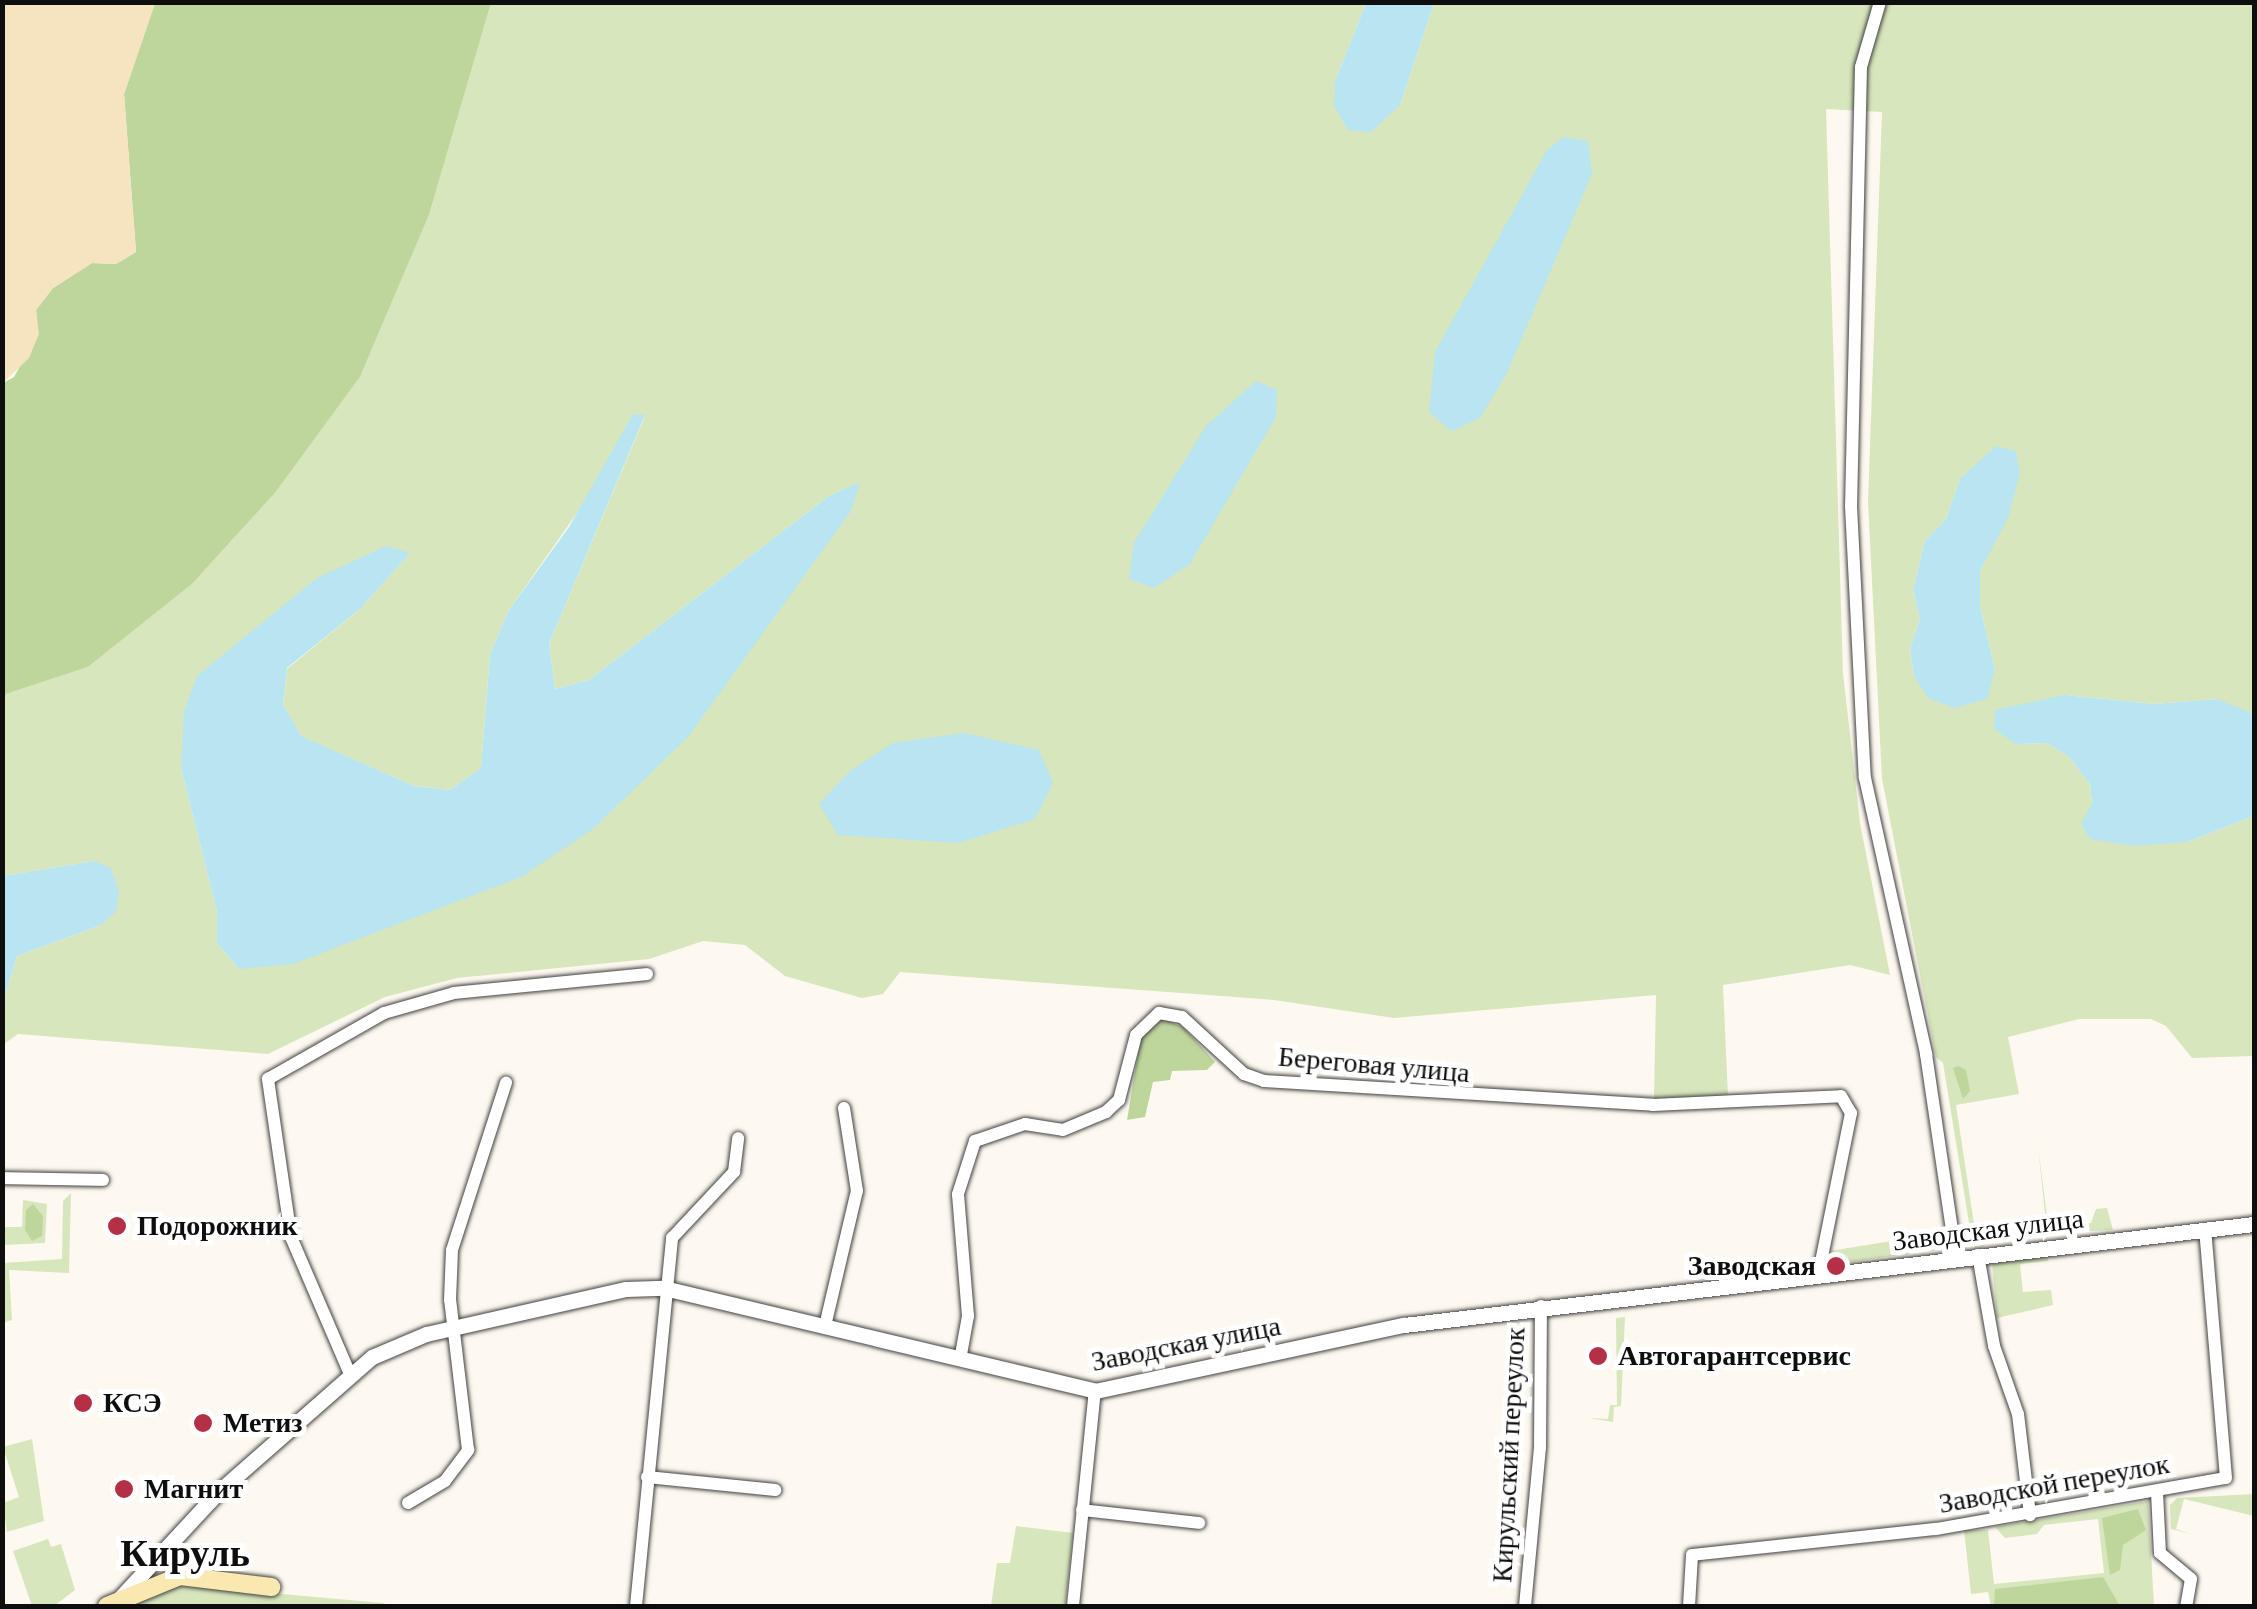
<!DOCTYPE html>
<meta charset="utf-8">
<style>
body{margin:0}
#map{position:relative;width:2257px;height:1609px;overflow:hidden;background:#fef9f0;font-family:"Crimson Pro",serif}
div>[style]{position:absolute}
.green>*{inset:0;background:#d7e6bc}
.forest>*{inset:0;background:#bed69c}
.sand>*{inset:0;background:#f6e3c0}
.water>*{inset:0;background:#b9e4f2}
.roads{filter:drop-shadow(0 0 2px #414141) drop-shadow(0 0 2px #414141)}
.minor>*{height:12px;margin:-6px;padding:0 6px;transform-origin:6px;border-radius:6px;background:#fff}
.tertiary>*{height:15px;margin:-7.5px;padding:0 7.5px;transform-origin:7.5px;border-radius:7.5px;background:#fff}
.secondary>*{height:18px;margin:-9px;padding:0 9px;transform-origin:9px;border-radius:9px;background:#f9e8b0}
.dots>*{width:28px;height:28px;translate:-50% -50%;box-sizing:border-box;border:5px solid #fff;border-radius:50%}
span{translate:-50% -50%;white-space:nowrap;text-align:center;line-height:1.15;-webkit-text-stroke:10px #fff;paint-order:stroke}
.street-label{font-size:28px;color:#0e0e0e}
.poi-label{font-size:28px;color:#0e0e0e;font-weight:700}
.left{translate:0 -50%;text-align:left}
.right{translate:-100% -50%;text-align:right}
.district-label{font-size:38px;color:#0e0e0e;font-weight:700}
.frame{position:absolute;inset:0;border:5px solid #0e0e0e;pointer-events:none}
</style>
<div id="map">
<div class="green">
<div style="clip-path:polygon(evenodd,491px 3px,1366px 3px,1335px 81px,1400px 105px,1434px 3px,2254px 3px,2254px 718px,2217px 699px,2154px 704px,2065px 695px,2016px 744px,2047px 743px,2069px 757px,2090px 784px,2092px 803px,2187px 842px,2254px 816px,2254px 1056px,2192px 1058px,2166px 1026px,2151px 1019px,2079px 1019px,2008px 1037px,2019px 1094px,1956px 1105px,1976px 1237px,2032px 1235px,1982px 1246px,1971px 1235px,1943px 1063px,1936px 1057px,1882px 779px,1868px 502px,1882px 112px,1826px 109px,1843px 673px,1860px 823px,1890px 975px,1850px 965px,1723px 985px,1728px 1096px,1654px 1100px,1656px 995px,1394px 1018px,1274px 1000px,900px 972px,883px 994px,862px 998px,785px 976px,745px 945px,703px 941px,649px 959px,457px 978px,385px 997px,268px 1054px,18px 1034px,4px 1044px,3px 1064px,3px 1002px,17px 956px,101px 925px,94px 861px,3px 876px,3px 695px,88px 667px,192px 584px,275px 493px,360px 377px,429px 215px,491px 3px,645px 416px,549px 644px,555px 689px,589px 680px,829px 496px,859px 483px,239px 969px,217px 943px,217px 911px,181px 768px,385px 547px,409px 554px,360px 609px,287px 669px,283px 704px,300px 736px,414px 786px,450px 790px,481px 768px,490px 654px,509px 610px,645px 416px,491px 3px,1960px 479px,1992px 547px,1980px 571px,1980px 606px,1995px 670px,1914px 676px,1910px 648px,1920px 619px,1913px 589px,1925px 541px,1946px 519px,1960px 479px)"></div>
<div style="clip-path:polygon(2038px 1146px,2048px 1224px,2091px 1223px,2096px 1209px,2107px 1208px,2113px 1230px,2047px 1233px)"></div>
<div style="clip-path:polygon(71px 1193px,69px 1273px,9px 1270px,12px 1320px,3px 1323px,3px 1263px,62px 1259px,63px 1201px)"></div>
<div style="clip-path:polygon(23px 1200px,47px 1204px,45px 1243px,3px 1245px,3px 1227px,22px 1227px)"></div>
<div style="clip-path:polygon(1942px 1233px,1938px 1250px,1835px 1264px,1829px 1251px)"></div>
<div style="clip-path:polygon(2047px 1254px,2048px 1261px,2020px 1264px,2023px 1292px,2051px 1290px,2053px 1305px,1997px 1318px,1992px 1263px)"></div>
<div style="clip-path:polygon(1625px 1317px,1621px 1406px,1614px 1407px,1613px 1422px,1589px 1418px,1608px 1419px,1610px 1405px,1617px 1405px,1616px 1318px)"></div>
<div style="clip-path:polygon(32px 1439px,44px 1521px,7px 1532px,3px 1503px,19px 1497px,3px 1447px)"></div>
<div style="clip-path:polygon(2254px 1494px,2254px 1516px,2184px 1499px,2176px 1529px,2191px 1534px,2171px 1529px,2170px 1505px,2177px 1498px)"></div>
<div style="clip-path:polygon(2148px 1501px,2154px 1606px,1991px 1606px,1988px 1592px,1971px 1594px,1964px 1530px,1988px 1530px,1994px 1584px,2104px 1573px,2098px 1519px,2044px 1525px,2037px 1534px,2005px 1538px,1995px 1527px)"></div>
<div style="clip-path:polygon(1016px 1526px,1073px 1533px,1065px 1606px,991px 1606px,997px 1563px,1010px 1563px)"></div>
<div style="clip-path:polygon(48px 1539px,51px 1547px,61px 1544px,75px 1590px,54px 1606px,32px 1606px,13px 1551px)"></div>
<div style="clip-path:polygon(181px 1585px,383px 1603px,387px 1606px,122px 1606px)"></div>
</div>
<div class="forest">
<div style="clip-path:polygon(155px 3px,491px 3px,429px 215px,360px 377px,275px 493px,192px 584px,88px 667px,3px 695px,3px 383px,14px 377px,38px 334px,36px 310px,53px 288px,92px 263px,116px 264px,136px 252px,124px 94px)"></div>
<div style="clip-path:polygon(1163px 1019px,1183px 1027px,1215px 1062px,1207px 1070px,1172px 1071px,1170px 1080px,1153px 1082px,1145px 1117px,1127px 1120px,1141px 1036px)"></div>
<div style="clip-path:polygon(1959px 1066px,1966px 1070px,1970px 1091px,1963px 1099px,1953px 1068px)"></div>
<div style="clip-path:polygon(33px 1204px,43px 1216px,42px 1236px,32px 1241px,25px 1230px,26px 1210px)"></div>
<div style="clip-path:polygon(2138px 1509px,2146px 1530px,2123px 1545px,2120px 1570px,2110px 1575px,2102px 1518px)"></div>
<div style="clip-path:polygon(2103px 1577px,2120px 1606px,1994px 1606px,1995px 1589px)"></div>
</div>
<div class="sand">
<div style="clip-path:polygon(3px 2px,155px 3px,124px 94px,136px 252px,116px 264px,92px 263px,53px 288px,36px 310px,39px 334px,29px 358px,3px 383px)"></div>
</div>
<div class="water">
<div style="clip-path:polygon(1366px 3px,1434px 3px,1400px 105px,1371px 132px,1348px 130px,1334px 106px,1335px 81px)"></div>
<div style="clip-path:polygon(1564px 137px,1588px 141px,1592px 174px,1507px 373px,1480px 418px,1451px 431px,1429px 412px,1435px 352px,1547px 150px)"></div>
<div style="clip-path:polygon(1256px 381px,1277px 390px,1276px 417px,1190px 564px,1154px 588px,1129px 579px,1134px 543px,1206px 426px)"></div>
<div style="clip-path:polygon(633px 414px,645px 415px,549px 644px,555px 689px,589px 680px,829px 496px,860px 482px,851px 511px,688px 737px,593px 829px,521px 877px,293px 964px,239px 969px,217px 943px,217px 911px,181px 768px,184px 711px,197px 676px,317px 578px,386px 546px,410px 553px,360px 609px,287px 668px,283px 704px,301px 736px,414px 786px,450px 790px,481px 768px,490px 654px,509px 610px,569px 527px)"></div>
<div style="clip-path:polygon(1996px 446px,2016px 451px,2020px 473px,2008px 518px,1980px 571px,1980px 606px,1995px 670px,1987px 699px,1954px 708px,1928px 698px,1914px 676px,1910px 648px,1920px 619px,1913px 589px,1925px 541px,1946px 519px,1960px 479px)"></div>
<div style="clip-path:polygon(2065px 695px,2154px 704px,2217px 699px,2249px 712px,2254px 718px,2254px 816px,2187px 842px,2134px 846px,2090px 839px,2081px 824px,2092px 803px,2090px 784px,2069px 757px,2047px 743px,2016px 744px,1994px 729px,1995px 710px)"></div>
<div style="clip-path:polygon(964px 733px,1039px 750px,1053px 783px,1035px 819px,959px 843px,838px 835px,819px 804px,850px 771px,893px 743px)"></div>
<div style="clip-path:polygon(94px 861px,111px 868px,119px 892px,116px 912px,101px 925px,17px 956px,3px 1002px,3px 876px)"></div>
</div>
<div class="roads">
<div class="minor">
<div style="left:1880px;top:2px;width:68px;rotate:106.3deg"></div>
<div style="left:1861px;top:67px;width:439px;rotate:91.3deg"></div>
<div style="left:1851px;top:506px;width:272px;rotate:87.1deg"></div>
<div style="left:1865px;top:778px;width:283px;rotate:77.5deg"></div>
<div style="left:1926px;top:1054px;width:206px;rotate:81.6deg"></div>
<div style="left:2px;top:1178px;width:101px;rotate:1.1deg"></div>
<div style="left:1978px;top:1255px;width:92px;rotate:80deg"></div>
<div style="left:1994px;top:1346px;width:72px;rotate:70.6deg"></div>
<div style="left:2018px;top:1414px;width:102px;rotate:83.2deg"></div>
<div style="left:825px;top:1326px;width:139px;rotate:-76.7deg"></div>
<div style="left:857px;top:1191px;width:84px;rotate:-98.9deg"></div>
<div style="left:960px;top:1360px;width:45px;rotate:-79.7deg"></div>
<div style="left:968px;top:1316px;width:122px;rotate:-94.7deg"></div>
<div style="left:958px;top:1194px;width:56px;rotate:-72.2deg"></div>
<div style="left:975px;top:1141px;width:53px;rotate:-18.8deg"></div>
<div style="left:1025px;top:1124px;width:38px;rotate:9deg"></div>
<div style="left:1063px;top:1130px;width:47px;rotate:-22.7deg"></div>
<div style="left:1106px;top:1112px;width:18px;rotate:-43deg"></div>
<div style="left:1119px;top:1100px;width:67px;rotate:-75.3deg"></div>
<div style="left:1136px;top:1035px;width:32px;rotate:-44deg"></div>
<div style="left:1159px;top:1013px;width:23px;rotate:10deg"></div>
<div style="left:1182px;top:1017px;width:84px;rotate:42.6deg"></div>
<div style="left:1244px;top:1074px;width:21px;rotate:19deg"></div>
<div style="left:1264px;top:1081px;width:390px;rotate:3.5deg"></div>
<div style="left:1653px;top:1105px;width:188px;rotate:-2.7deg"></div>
<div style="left:1841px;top:1096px;width:20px;rotate:60deg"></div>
<div style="left:1851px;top:1113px;width:166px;rotate:101.4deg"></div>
<div style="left:350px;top:1374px;width:149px;rotate:-113.3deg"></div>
<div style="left:291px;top:1237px;width:160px;rotate:-98.3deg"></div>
<div style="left:268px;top:1079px;width:133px;rotate:-29.6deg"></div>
<div style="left:384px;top:1013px;width:73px;rotate:-15.9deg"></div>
<div style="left:454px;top:993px;width:194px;rotate:-5.6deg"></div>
<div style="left:647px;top:1477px;width:129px;rotate:5.8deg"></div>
<div style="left:2157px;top:1492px;width:61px;rotate:87.2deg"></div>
<div style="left:2160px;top:1553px;width:40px;rotate:40deg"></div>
<div style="left:2191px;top:1579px;width:27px;rotate:100deg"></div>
<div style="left:408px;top:1503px;width:43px;rotate:-30.7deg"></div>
<div style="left:445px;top:1481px;width:39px;rotate:-53deg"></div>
<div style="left:468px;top:1450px;width:151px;rotate:-96.8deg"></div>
<div style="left:450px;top:1300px;width:50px;rotate:-87.7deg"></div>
<div style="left:452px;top:1250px;width:176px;rotate:-72.1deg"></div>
<div style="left:1082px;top:1510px;width:118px;rotate:6.3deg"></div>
<div style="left:636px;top:1606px;width:370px;rotate:-84.4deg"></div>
<div style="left:672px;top:1238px;width:91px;rotate:-46.8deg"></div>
<div style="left:734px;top:1172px;width:34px;rotate:-83deg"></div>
<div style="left:1073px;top:1606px;width:216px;rotate:-84.2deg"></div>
<div style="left:1525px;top:1606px;width:159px;rotate:-84.6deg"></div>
<div style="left:1540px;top:1448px;width:142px;rotate:-89.6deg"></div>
<div style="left:1689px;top:1606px;width:51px;rotate:-86.6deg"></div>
<div style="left:1692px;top:1555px;width:245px;rotate:-6.1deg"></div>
<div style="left:1936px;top:1529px;width:294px;rotate:-10deg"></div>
<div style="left:2226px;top:1478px;width:250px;rotate:-94.8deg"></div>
</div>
<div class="tertiary">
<div style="left:118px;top:1600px;width:146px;rotate:-47.2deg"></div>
<div style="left:217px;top:1493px;width:206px;rotate:-41.3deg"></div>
<div style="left:372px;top:1357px;width:59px;rotate:-23.1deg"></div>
<div style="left:426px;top:1334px;width:205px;rotate:-12.7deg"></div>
<div style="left:626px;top:1289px;width:38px;rotate:-2deg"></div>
<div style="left:664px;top:1288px;width:443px;rotate:13.4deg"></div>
<div style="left:1095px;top:1391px;width:316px;rotate:-12.1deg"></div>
<div style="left:1404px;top:1325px;width:856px;rotate:-6.78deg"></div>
</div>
<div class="secondary">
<div style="left:107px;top:1606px;width:79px;rotate:-22.3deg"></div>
<div style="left:180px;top:1576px;width:92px;rotate:6.9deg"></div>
</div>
</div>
<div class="dots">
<div style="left:117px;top:1226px;background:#b43047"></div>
<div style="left:1836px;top:1266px;background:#b43047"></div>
<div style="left:1598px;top:1356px;background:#b43047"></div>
<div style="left:83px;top:1403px;background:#b43047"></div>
<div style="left:203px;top:1423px;background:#b43047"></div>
<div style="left:124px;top:1489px;background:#b43047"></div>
</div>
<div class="street-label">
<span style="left:1374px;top:1065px;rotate:5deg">Береговая улица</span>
<span style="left:1988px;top:1230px;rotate:-7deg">Заводская улица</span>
<span style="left:1186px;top:1344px;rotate:-11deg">Заводская улица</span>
<span style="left:1509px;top:1455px;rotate:-87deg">Кирульский переулок</span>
<span style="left:2054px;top:1484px;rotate:-10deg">Заводской переулок</span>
</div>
<div class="poi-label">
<span class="left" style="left:137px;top:1226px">Подорожник</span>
<span class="right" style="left:1816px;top:1266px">Заводская</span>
<span class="left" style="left:1618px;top:1356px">Автогарантсервис</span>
<span class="left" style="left:103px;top:1403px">КСЭ</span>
<span class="left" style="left:223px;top:1423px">Метиз</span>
<span class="left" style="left:144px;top:1489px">Магнит</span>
</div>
<div class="district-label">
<span style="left:185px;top:1554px">Кируль</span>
</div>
<div class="frame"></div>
</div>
